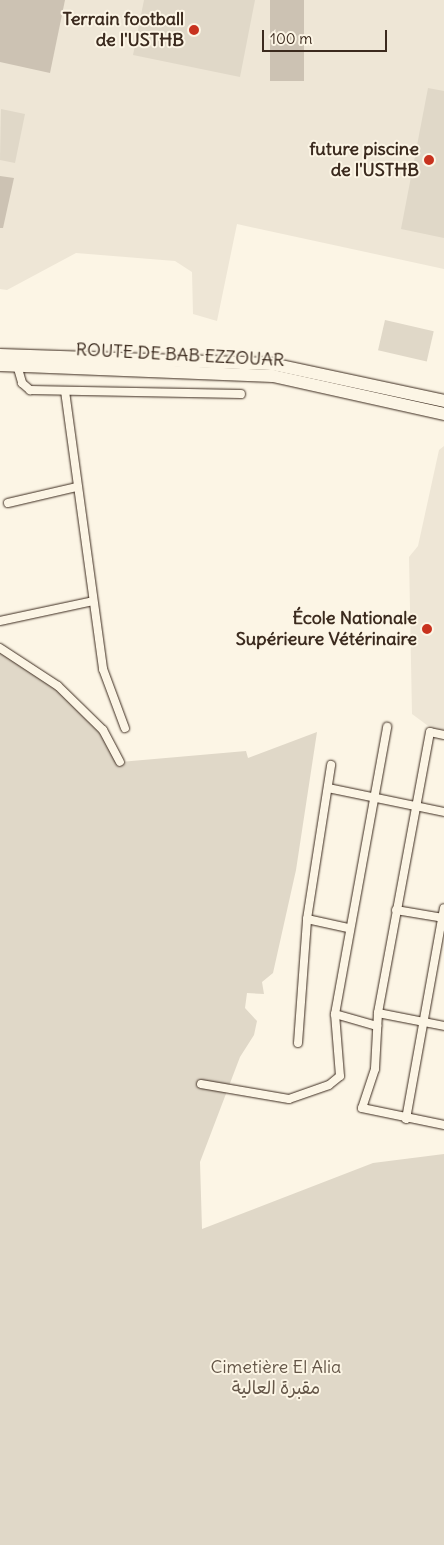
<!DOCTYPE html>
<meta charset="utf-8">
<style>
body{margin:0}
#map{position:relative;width:444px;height:1545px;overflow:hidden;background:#fcf5e5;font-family:Delius,"Playpen Sans Arabic",sans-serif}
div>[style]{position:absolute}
.built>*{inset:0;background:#eee6d6}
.green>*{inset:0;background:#e0d8c8;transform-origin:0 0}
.building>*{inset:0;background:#ccc2b3;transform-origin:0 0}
.roads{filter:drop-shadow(0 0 1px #3b2a1e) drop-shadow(0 0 1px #3b2a1e)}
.minor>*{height:8px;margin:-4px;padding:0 4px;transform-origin:4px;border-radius:4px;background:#fcf5e5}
.primary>*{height:12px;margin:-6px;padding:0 6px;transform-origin:6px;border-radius:6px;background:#fcf5e5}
.dots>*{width:14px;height:14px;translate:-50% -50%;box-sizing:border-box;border:2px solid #fcf5e5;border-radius:50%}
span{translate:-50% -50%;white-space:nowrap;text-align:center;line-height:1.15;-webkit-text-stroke:4px #fcf5e5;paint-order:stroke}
.poi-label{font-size:18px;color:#3b2a1e;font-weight:700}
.right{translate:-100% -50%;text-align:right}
.street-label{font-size:18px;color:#3b2a1e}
.park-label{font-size:18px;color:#645648}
.scale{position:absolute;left:262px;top:30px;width:125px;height:22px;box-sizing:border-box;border:2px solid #3b2a1e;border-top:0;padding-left:6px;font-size:15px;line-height:18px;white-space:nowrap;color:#3b2a1e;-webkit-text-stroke:4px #fcf5e5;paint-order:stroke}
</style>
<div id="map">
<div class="built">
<div style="clip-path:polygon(0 0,444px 0,444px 269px,237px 224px,217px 321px,193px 314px,192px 272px,175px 261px,76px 253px,7px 290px,0 289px)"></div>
<div style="clip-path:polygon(444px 446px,444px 730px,435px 731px,412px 714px,409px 557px,418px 546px,439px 450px)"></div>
</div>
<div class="green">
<div style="clip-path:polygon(144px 0,255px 0,240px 77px,133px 55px)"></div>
<div style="clip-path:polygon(428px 88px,444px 91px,444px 238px,401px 229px)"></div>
<div style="clip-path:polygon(1px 109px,25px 114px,15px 163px,0 160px)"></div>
<div style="left:385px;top:320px;width:50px;height:31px;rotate:13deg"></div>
<div style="clip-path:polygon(0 648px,40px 672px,93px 724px,120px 762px,246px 751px,248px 758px,317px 732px,296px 870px,273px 973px,262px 982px,264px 994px,247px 993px,245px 1008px,257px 1021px,254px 1035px,240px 1057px,200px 1162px,202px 1229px,373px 1163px,444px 1154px,444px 1545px,0 1545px)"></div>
</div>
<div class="building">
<div style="clip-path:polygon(0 0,65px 0,50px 73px,0 62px)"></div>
<div style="left:270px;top:0;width:34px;height:81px"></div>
<div style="clip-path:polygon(0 176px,14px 178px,3px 228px,0 228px)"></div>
</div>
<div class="roads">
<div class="minor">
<div style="left:17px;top:365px;width:19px;rotate:74deg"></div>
<div style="left:22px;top:383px;width:11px;rotate:41deg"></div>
<div style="left:30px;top:390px;width:211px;rotate:1.1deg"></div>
<div style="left:65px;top:391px;width:281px;rotate:82.2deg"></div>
<div style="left:103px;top:669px;width:63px;rotate:69.6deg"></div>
<div style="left:8px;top:503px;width:71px;rotate:-13.1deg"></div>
<div style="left:0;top:621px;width:95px;rotate:-12.1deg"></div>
<div style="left:0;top:648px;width:69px;rotate:33.2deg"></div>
<div style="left:58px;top:686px;width:63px;rotate:44.4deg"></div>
<div style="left:103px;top:730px;width:36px;rotate:62deg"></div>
<div style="left:444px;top:735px;width:14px;rotate:-168deg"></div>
<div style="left:430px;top:732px;width:286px;rotate:100.5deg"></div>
<div style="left:378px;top:1013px;width:56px;rotate:93.1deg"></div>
<div style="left:375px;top:1069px;width:41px;rotate:108.4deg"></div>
<div style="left:362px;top:1108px;width:84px;rotate:11.7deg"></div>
<div style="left:328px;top:788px;width:118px;rotate:11.7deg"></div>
<div style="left:396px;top:910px;width:49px;rotate:9.5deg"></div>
<div style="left:307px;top:919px;width:42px;rotate:12.4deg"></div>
<div style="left:378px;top:1013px;width:67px;rotate:11.1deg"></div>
<div style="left:335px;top:1014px;width:44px;rotate:15.9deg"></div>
<div style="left:298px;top:1043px;width:124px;rotate:-85.8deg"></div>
<div style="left:307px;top:919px;width:156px;rotate:-81.1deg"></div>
<div style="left:201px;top:1084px;width:89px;rotate:9.7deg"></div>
<div style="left:289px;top:1099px;width:42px;rotate:-19.3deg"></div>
<div style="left:329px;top:1085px;width:14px;rotate:-39deg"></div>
<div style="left:340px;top:1076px;width:62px;rotate:-94.6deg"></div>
<div style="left:335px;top:1014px;width:292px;rotate:-79.7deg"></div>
<div style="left:406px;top:1119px;width:214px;rotate:-79.8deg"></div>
</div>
<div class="primary">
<div style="left:0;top:355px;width:272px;rotate:1.9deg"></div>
<div style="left:272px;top:364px;width:176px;rotate:12.1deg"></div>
<div style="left:0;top:365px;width:273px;rotate:2.3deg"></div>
<div style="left:273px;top:376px;width:175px;rotate:12.5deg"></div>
</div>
</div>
<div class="dots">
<div style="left:194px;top:30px;background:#c8321e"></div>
<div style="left:429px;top:160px;background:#c8321e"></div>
<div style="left:427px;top:629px;background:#c8321e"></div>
</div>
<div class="poi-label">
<span class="right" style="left:184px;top:30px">Terrain football<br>de l'USTHB</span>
<span class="right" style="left:419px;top:160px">future piscine<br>de l'USTHB</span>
<span class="right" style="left:417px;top:629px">École Nationale<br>Supérieure Vétérinaire</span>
</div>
<div class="street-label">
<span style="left:180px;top:355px;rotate:3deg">ROUTE DE BAB EZZOUAR</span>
</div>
<div class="park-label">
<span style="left:276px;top:1378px">Cimetière El Alia<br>مقبرة العالية</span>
</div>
<div class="scale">100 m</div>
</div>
